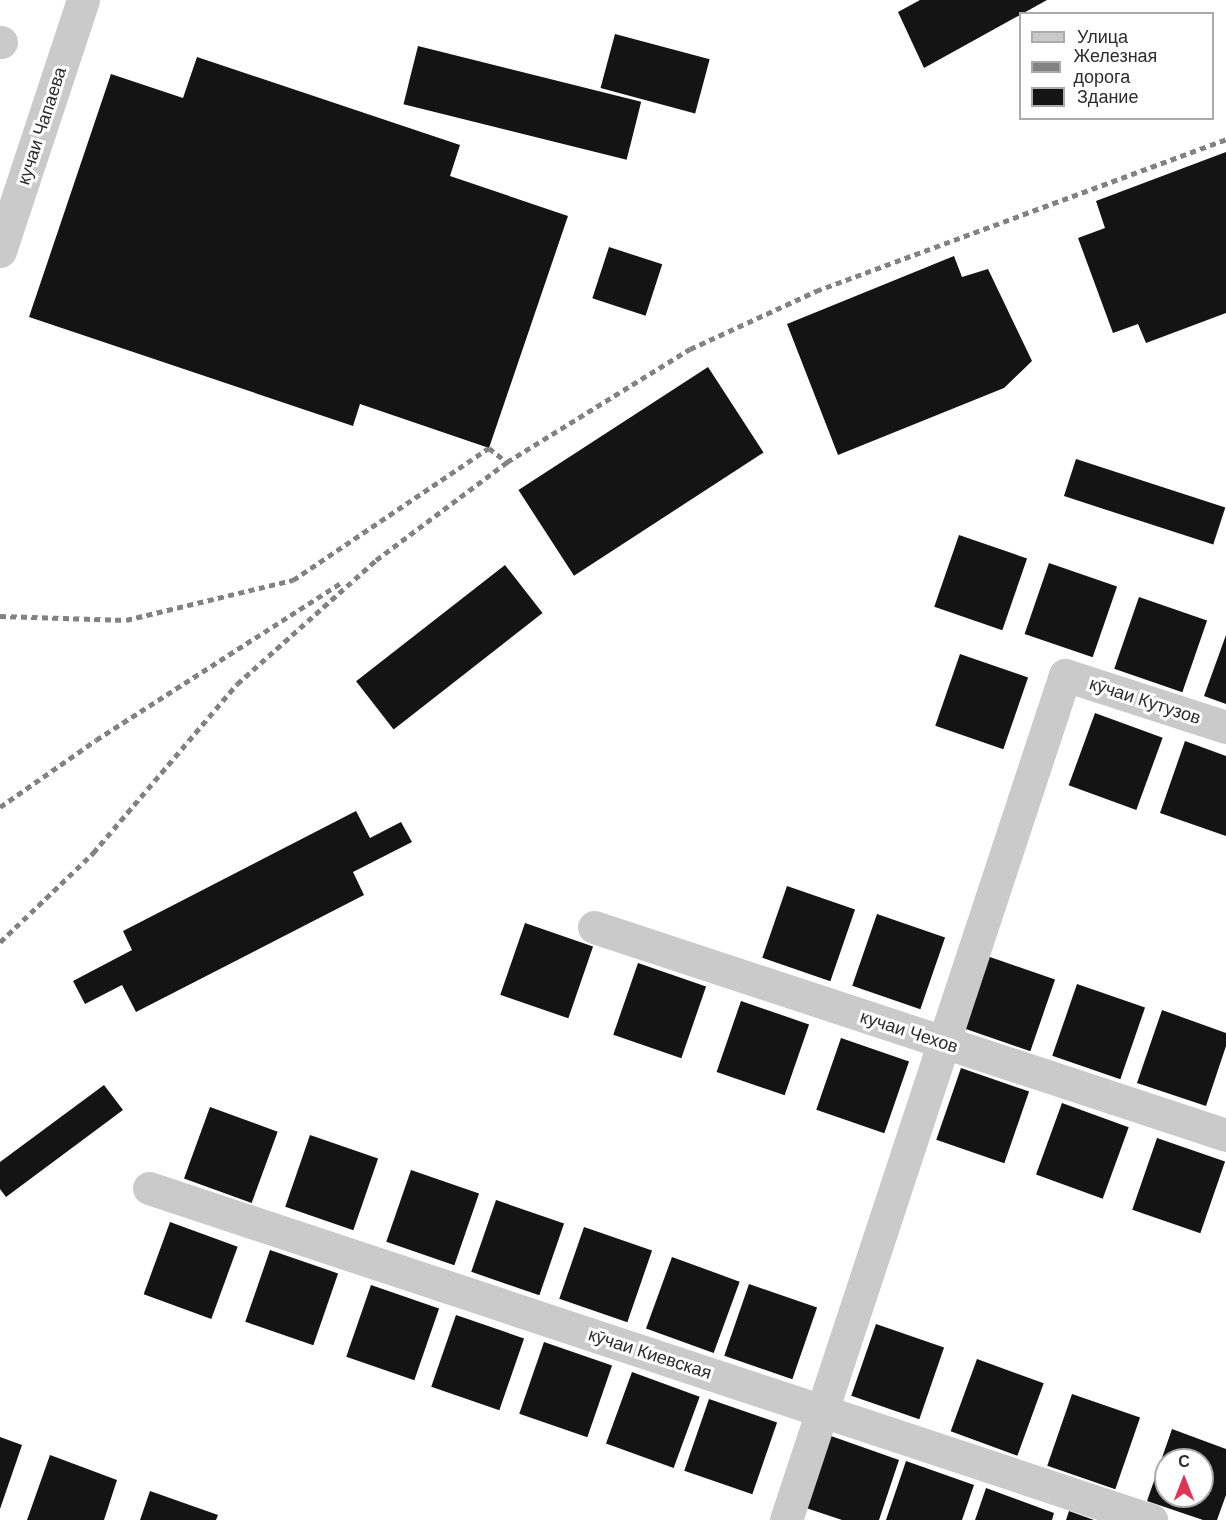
<!DOCTYPE html>
<meta charset="utf-8">
<style>
body{margin:0}
#map{position:relative;width:1226px;height:1520px;overflow:hidden;background:#fff;font-family:Helvetica,sans-serif}
div>[style]{position:absolute}
.building>*{inset:0;background:#141414;transform-origin:0 0}
.minor>*{height:33px;margin:-16.5px;padding:0 16.5px;transform-origin:16.5px;border-radius:16.5px;background:#cacaca}
.rail>*{height:4.5px;margin-top:-2.25px;transform-origin:0;background:repeating-linear-gradient(90deg,#828282 0 6px,transparent 0 10.5px)}
span{translate:-50% -50%;white-space:nowrap;text-align:center;line-height:1.15;-webkit-text-stroke:6px #fff;paint-order:stroke}
.street-label{font-size:18px;color:#2d2d2d}
.legend{position:absolute;left:1019px;top:12px;width:195px;height:108px;box-sizing:border-box;background:#fff;border:2px solid #ababab;margin:0;padding:8px 10px;list-style:none;font-size:18px;color:#2d2d2d}
.legend li{display:flex;align-items:center;gap:12px;height:30px}
.legend b{width:30px;border:2px solid #ababab}
.north{position:absolute;left:1154px;top:1448px;width:60px;height:60px;box-sizing:border-box;background:#fff;border:2px solid #ababab;border-radius:50%;rotate:0deg;font-size:16px;font-weight:700;line-height:24px;text-align:center;color:#2d2d2d}
.north::after{content:'';display:block;margin:auto;width:21px;height:27px;background:#df3456;clip-path:polygon(50% 0,100% 100%,50% 72%,0 100%)}
</style>
<div id="map">
<div class="building">
<div style="clip-path:polygon(920px 0,1047px 0,924px 68px,898px 12px)"></div>
<div style="left:615px;top:34px;width:98px;height:56px;rotate:15deg"></div>
<div style="left:418px;top:46px;width:230px;height:60px;rotate:14deg"></div>
<div style="clip-path:polygon(197px 57px,460px 145px,450px 176px,568px 216px,489px 448px,360px 404px,353px 426px,29px 317px,111px 74px,183px 98px)"></div>
<div style="clip-path:polygon(1226px 152px,1226px 313px,1146px 343px,1138px 324px,1113px 333px,1078px 238px,1105px 228px,1096px 201px)"></div>
<div style="left:609px;top:247px;width:56px;height:54px;rotate:18deg"></div>
<div style="clip-path:polygon(954px 256px,962px 277px,988px 269px,1032px 361px,1004px 388px,838px 455px,787px 324px)"></div>
<div style="left:708px;top:367px;width:102px;height:226px;rotate:57deg"></div>
<div style="left:1076px;top:459px;width:157px;height:39px;rotate:18deg"></div>
<div style="left:959px;top:535px;width:72px;height:76px;rotate:19deg"></div>
<div style="left:1049px;top:563px;width:72px;height:75px;rotate:19deg"></div>
<div style="left:505px;top:565px;width:61px;height:189px;rotate:52deg"></div>
<div style="left:1139px;top:597px;width:72px;height:76px;rotate:19deg"></div>
<div style="clip-path:polygon(1226px 635px,1226px 704px,1204px 696px)"></div>
<div style="left:960px;top:654px;width:72px;height:76px;rotate:19deg"></div>
<div style="left:1095px;top:713px;width:72px;height:77px;rotate:20deg"></div>
<div style="clip-path:polygon(1185px 741px,1226px 756px,1226px 836px,1160px 813px)"></div>
<div style="clip-path:polygon(356px 811px,370px 838px,401px 822px,412px 842px,353px 872px,364px 895px,136px 1012px,122px 985px,85px 1004px,73px 981px,132px 950px,123px 931px)"></div>
<div style="left:787px;top:886px;width:72px;height:76px;rotate:19deg"></div>
<div style="left:877px;top:914px;width:72px;height:76px;rotate:19deg"></div>
<div style="left:525px;top:923px;width:72px;height:76px;rotate:19deg"></div>
<div style="left:987px;top:956px;width:72px;height:76px;rotate:19deg"></div>
<div style="left:638px;top:963px;width:72px;height:76px;rotate:19deg"></div>
<div style="left:1077px;top:984px;width:72px;height:76px;rotate:19deg"></div>
<div style="left:741px;top:1001px;width:72px;height:75px;rotate:19deg"></div>
<div style="clip-path:polygon(1162px 1010px,1226px 1033px,1226px 1046px,1206px 1106px,1137px 1083px)"></div>
<div style="left:841px;top:1038px;width:72px;height:76px;rotate:19deg"></div>
<div style="left:961px;top:1068px;width:72px;height:76px;rotate:19deg"></div>
<div style="clip-path:polygon(104px 1085px,123px 1110px,6px 1197px,0 1189px,0 1162px)"></div>
<div style="left:1062px;top:1103px;width:71px;height:76px;rotate:20deg"></div>
<div style="left:210px;top:1107px;width:72px;height:76px;rotate:20deg"></div>
<div style="left:310px;top:1135px;width:72px;height:76px;rotate:19deg"></div>
<div style="left:1157px;top:1138px;width:72px;height:76px;rotate:19deg"></div>
<div style="left:411px;top:1170px;width:72px;height:76px;rotate:19deg"></div>
<div style="left:496px;top:1200px;width:72px;height:76px;rotate:19deg"></div>
<div style="left:170px;top:1222px;width:72px;height:77px;rotate:20deg"></div>
<div style="left:584px;top:1227px;width:72px;height:76px;rotate:19deg"></div>
<div style="left:270px;top:1250px;width:72px;height:76px;rotate:19deg"></div>
<div style="left:672px;top:1257px;width:72px;height:76px;rotate:20deg"></div>
<div style="left:749px;top:1284px;width:72px;height:76px;rotate:19deg"></div>
<div style="left:371px;top:1285px;width:72px;height:76px;rotate:19deg"></div>
<div style="left:456px;top:1315px;width:72px;height:76px;rotate:19deg"></div>
<div style="left:876px;top:1324px;width:72px;height:76px;rotate:19deg"></div>
<div style="left:544px;top:1342px;width:72px;height:76px;rotate:19deg"></div>
<div style="left:977px;top:1359px;width:71px;height:77px;rotate:20deg"></div>
<div style="left:632px;top:1372px;width:72px;height:76px;rotate:20deg"></div>
<div style="left:1072px;top:1394px;width:72px;height:76px;rotate:19deg"></div>
<div style="left:709px;top:1399px;width:72px;height:76px;rotate:19deg"></div>
<div style="clip-path:polygon(evenodd,1172px 1429px,1226px 1449px,1226px 1495px,1217px 1520px,1203px 1520px,1147px 1501px,1172px 1429px,1166px 1460px,1202px 1460px,1202px 1496px,1166px 1496px,1166px 1460px)"></div>
<div style="clip-path:polygon(831px 1436px,899px 1460px,879px 1520px,842px 1520px,806px 1508px)"></div>
<div style="clip-path:polygon(0 1437px,22px 1445px,0 1509px)"></div>
<div style="clip-path:polygon(50px 1455px,117px 1480px,104px 1520px,27px 1520px)"></div>
<div style="clip-path:polygon(906px 1461px,974px 1485px,962px 1520px,886px 1520px)"></div>
<div style="clip-path:polygon(986px 1488px,1054px 1513px,1052px 1520px,975px 1520px)"></div>
<div style="clip-path:polygon(150px 1491px,218px 1515px,216px 1520px,140px 1520px)"></div>
<div style="clip-path:polygon(1069px 1511px,1094px 1520px,1066px 1520px)"></div>
</div>
<div class="minor">
<div style="left:0;top:42px;width:1px"></div>
<div style="left:0;top:251px;width:264px;rotate:-71.7deg"></div>
<div style="left:594px;top:927px;width:665px;rotate:18.22deg"></div>
<div style="left:149px;top:1188px;width:1056px;rotate:18.33deg"></div>
<div style="left:786px;top:1520px;width:890px;rotate:-71.73deg"></div>
<div style="left:1065px;top:675px;width:169px;rotate:17.9deg"></div>
</div>
<div class="rail">
<div style="left:0;top:616px;width:126px;rotate:1.8deg"></div>
<div style="left:126px;top:620px;width:172px;rotate:-13.5deg"></div>
<div style="left:293px;top:580px;width:236px;rotate:-34deg"></div>
<div style="left:489px;top:448px;width:23px;rotate:38deg"></div>
<div style="left:0;top:807px;width:117px;rotate:-34.9deg"></div>
<div style="left:96px;top:740px;width:291px;rotate:-32.7deg"></div>
<div style="left:0;top:942px;width:129px;rotate:-43.7deg"></div>
<div style="left:93px;top:853px;width:222px;rotate:-49.6deg"></div>
<div style="left:237px;top:684px;width:186px;rotate:-41.7deg"></div>
<div style="left:376px;top:560px;width:164px;rotate:-36.8deg"></div>
<div style="left:507px;top:462px;width:215px;rotate:-31.7deg"></div>
<div style="left:690px;top:349px;width:139px;rotate:-24.7deg"></div>
<div style="left:816px;top:291px;width:437px;rotate:-20.3deg"></div>
</div>
<div class="street-label">
<span style="left:42px;top:126px;rotate:-72deg">кучаи Чапаева</span>
<span style="left:1145px;top:701px;rotate:18deg">кӯчаи Кутузов</span>
<span style="left:909px;top:1032px;rotate:18deg">кучаи Чехов</span>
<span style="left:650px;top:1354px;rotate:18deg">кӯчаи Киевская</span>
</div>
<ul class="legend">
<li><b style="height:8px;background:#cacaca"></b>Улица</li>
<li><b style="height:8px;background:#828282"></b>Железная дорога</li>
<li><b style="height:16px;background:#141414"></b>Здание</li>
</ul>
<div class="north">С</div>
</div>
